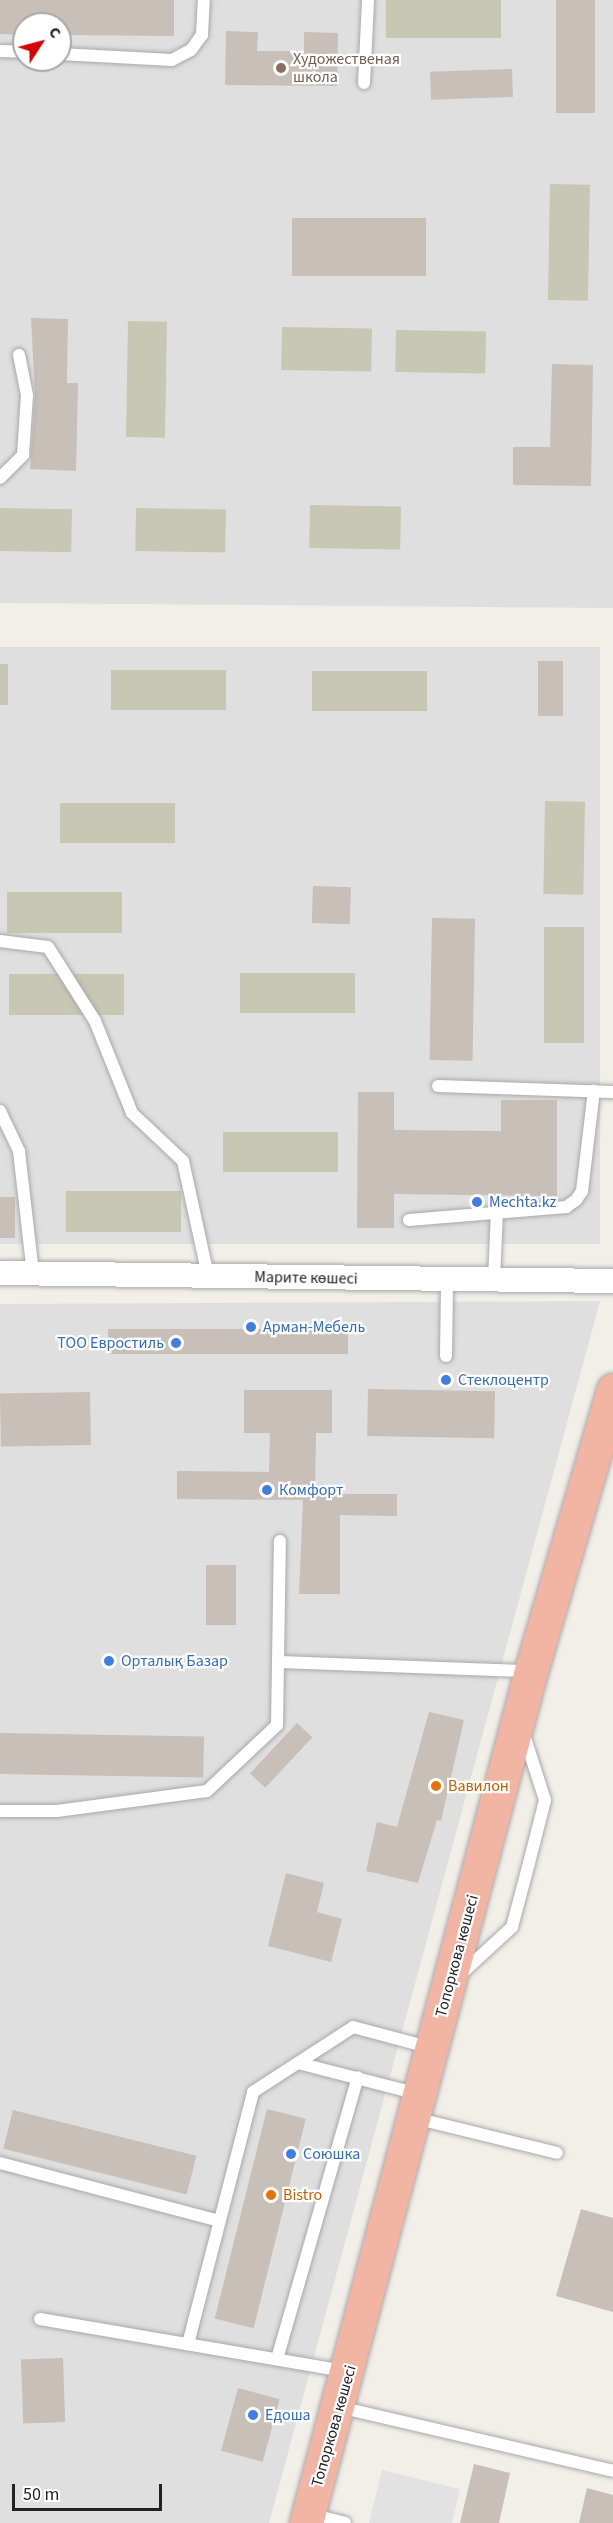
<!DOCTYPE html>
<meta charset="utf-8">
<style>
body{margin:0}
#map{position:relative;width:613px;height:2523px;overflow:hidden;background:#f2efe9;font-family:"Source Sans 3",sans-serif}
div>[style]{position:absolute}
.residential>*{inset:0;background:#e0dfdf;transform-origin:0 0}
.construction>*{inset:0;background:#c7c7b4;transform-origin:0 0}
.parking>*{inset:0;background:#e2e2e2}
.building>*{inset:0;background:#c7bfb8;transform-origin:0 0}
.roads{filter:drop-shadow(0 0 2px #a9a9a9) drop-shadow(0 0 2px #a9a9a9)}
.service>*{height:12px;margin:-6px;padding:0 6px;transform-origin:6px;border-radius:6px;background:#fff}
.minor>*{height:24px;margin:-12px;padding:0 12px;transform-origin:12px;border-radius:12px;background:#fff}
.trunk>*{height:33px;margin:-16.5px;padding:0 16.5px;transform-origin:16.5px;border-radius:16.5px;background:#f2b4a3}
.dots>*{width:16px;height:16px;translate:-50% -50%;box-sizing:border-box;border:3px solid #fff;border-radius:50%}
span{translate:-50% -50%;white-space:nowrap;text-align:center;line-height:1.15;-webkit-text-stroke:4.5px #fff;paint-order:stroke}
.education-label{font-size:16px;color:#785e54}
.left{translate:0 -50%;text-align:left}
.shop-label{font-size:16px;color:#366cbe}
.right{translate:-100% -50%;text-align:right}
.street-label{font-size:16px;color:#222}
.food-label{font-size:16px;color:#c56008}
.north{position:absolute;left:12px;top:12px;width:60px;height:60px;box-sizing:border-box;background:#fff;border:2px solid #a7a7a7;border-radius:50%;rotate:54deg;font-size:16px;font-weight:700;line-height:24px;text-align:center;color:#222}
.north::after{content:'';display:block;margin:auto;width:21px;height:27px;background:#d40000;clip-path:polygon(50% 0,100% 100%,50% 72%,0 100%)}
.scale{position:absolute;left:12px;top:2484px;width:150px;height:27px;box-sizing:border-box;border:3px solid #222;border-top:0;padding-left:8px;font-size:18px;line-height:21px;white-space:nowrap;color:#222;-webkit-text-stroke:4px #fff;paint-order:stroke}
</style>
<div id="map">
<div class="residential">
<div style="clip-path:polygon(evenodd,0 0,613px 0,613px 608px,0 603px,0 0,24px 24px,60px 24px,60px 60px,24px 60px,24px 24px)"></div>
<div style="left:0;top:647px;width:600px;height:597px"></div>
<div style="clip-path:polygon(600px 1301px,269px 2523px,0 2523px,0 1304px)"></div>
</div>
<div class="construction">
<div style="left:386px;top:0;width:115px;height:38px"></div>
<div style="left:550px;top:184px;width:40px;height:116px;rotate:1deg"></div>
<div style="left:128px;top:321px;width:39px;height:116px;rotate:1deg"></div>
<div style="left:282px;top:327px;width:90px;height:43px;rotate:1deg"></div>
<div style="left:396px;top:330px;width:90px;height:42px;rotate:1deg"></div>
<div style="left:310px;top:505px;width:91px;height:43px;rotate:1deg"></div>
<div style="left:0;top:508px;width:72px;height:43px;rotate:1deg"></div>
<div style="left:136px;top:508px;width:90px;height:43px;rotate:1deg"></div>
<div style="left:0;top:664px;width:8px;height:41px"></div>
<div style="left:111px;top:670px;width:115px;height:40px"></div>
<div style="left:312px;top:671px;width:115px;height:40px"></div>
<div style="left:545px;top:801px;width:40px;height:93px;rotate:1deg"></div>
<div style="left:60px;top:803px;width:115px;height:40px"></div>
<div style="left:7px;top:892px;width:115px;height:41px"></div>
<div style="left:544px;top:927px;width:40px;height:116px"></div>
<div style="left:240px;top:973px;width:115px;height:40px"></div>
<div style="left:9px;top:974px;width:115px;height:41px"></div>
<div style="left:223px;top:1132px;width:115px;height:40px"></div>
<div style="left:66px;top:1191px;width:115px;height:41px"></div>
</div>
<div class="parking">
<div style="clip-path:polygon(382px 2470px,460px 2489px,452px 2523px,369px 2523px)"></div>
</div>
<div class="building">
<div style="clip-path:polygon(0 0,174px 0,174px 36px,60px 35px,60px 24px,24px 24px,24px 35px,0 34px)"></div>
<div style="left:556px;top:0;width:39px;height:113px"></div>
<div style="clip-path:polygon(226px 31px,258px 32px,257px 51px,304px 51px,304px 32px,338px 33px,337px 86px,225px 85px)"></div>
<div style="left:512px;top:69px;width:28px;height:82px;rotate:88deg"></div>
<div style="left:292px;top:218px;width:134px;height:58px"></div>
<div style="clip-path:polygon(31px 318px,68px 319px,67px 383px,78px 383px,76px 471px,30px 469px,35px 396px)"></div>
<div style="clip-path:polygon(552px 364px,593px 365px,591px 486px,513px 485px,513px 447px,550px 447px)"></div>
<div style="left:538px;top:661px;width:25px;height:55px"></div>
<div style="left:313px;top:886px;width:38px;height:37px;rotate:2deg"></div>
<div style="left:432px;top:918px;width:43px;height:142px;rotate:1deg"></div>
<div style="clip-path:polygon(358px 1092px,394px 1092px,394px 1130px,501px 1131px,501px 1100px,557px 1100px,557px 1196px,394px 1194px,394px 1228px,357px 1228px)"></div>
<div style="left:0;top:1197px;width:15px;height:41px"></div>
<div style="left:108px;top:1329px;width:240px;height:25px"></div>
<div style="left:368px;top:1389px;width:127px;height:47px;rotate:1deg"></div>
<div style="clip-path:polygon(244px 1390px,332px 1390px,332px 1433px,316px 1433px,315px 1494px,397px 1494px,397px 1516px,340px 1515px,340px 1594px,299px 1594px,303px 1500px,177px 1499px,177px 1471px,269px 1472px,270px 1433px,244px 1433px)"></div>
<div style="left:90px;top:1392px;width:53px;height:90px;rotate:89deg"></div>
<div style="left:206px;top:1565px;width:30px;height:60px"></div>
<div style="clip-path:polygon(429px 1712px,464px 1720px,441px 1821px,437px 1820px,418px 1883px,366px 1871px,377px 1822px,397px 1827px)"></div>
<div style="left:297px;top:1723px;width:21px;height:69px;rotate:43deg"></div>
<div style="left:0;top:1733px;width:204px;height:41px;rotate:1deg"></div>
<div style="clip-path:polygon(286px 1873px,324px 1883px,317px 1912px,342px 1919px,331px 1962px,268px 1946px)"></div>
<div style="left:267px;top:2109px;width:40px;height:216px;rotate:14deg"></div>
<div style="left:13px;top:2110px;width:189px;height:40px;rotate:14deg"></div>
<div style="clip-path:polygon(581px 2209px,613px 2218px,613px 2312px,556px 2296px)"></div>
<div style="left:63px;top:2358px;width:64px;height:42px;rotate:88deg"></div>
<div style="left:238px;top:2388px;width:43px;height:65px;rotate:15deg"></div>
<div style="clip-path:polygon(474px 2464px,510px 2473px,499px 2523px,460px 2523px)"></div>
<div style="clip-path:polygon(587px 2488px,613px 2495px,613px 2523px,579px 2523px)"></div>
</div>
<div class="roads">
<div class="service">
<div style="left:0;top:51px;width:24px;rotate:2deg"></div>
<div style="left:60px;top:54px;width:112px;rotate:3.1deg"></div>
<div style="left:172px;top:60px;width:21px;rotate:-28deg"></div>
<div style="left:191px;top:50px;width:19px;rotate:-54deg"></div>
<div style="left:202px;top:35px;width:35px;rotate:-87deg"></div>
<div style="left:364px;top:83px;width:83px;rotate:-87.2deg"></div>
<div style="left:0;top:478px;width:33px;rotate:-45deg"></div>
<div style="left:23px;top:455px;width:60px;rotate:-86.2deg"></div>
<div style="left:27px;top:395px;width:41px;rotate:-101.3deg"></div>
<div style="left:0;top:941px;width:48px;rotate:7.1deg"></div>
<div style="left:48px;top:947px;width:88px;rotate:57.6deg"></div>
<div style="left:95px;top:1021px;width:99px;rotate:68.1deg"></div>
<div style="left:132px;top:1113px;width:70px;rotate:43.3deg"></div>
<div style="left:183px;top:1161px;width:118px;rotate:77.7deg"></div>
<div style="left:438px;top:1086px;width:175px;rotate:2deg"></div>
<div style="left:0;top:1111px;width:44px;rotate:64.6deg"></div>
<div style="left:19px;top:1151px;width:123px;rotate:83.5deg"></div>
<div style="left:409px;top:1220px;width:158px;rotate:-4.7deg"></div>
<div style="left:566px;top:1207px;width:12px;rotate:-35deg"></div>
<div style="left:576px;top:1200px;width:11px;rotate:-56deg"></div>
<div style="left:582px;top:1191px;width:101px;rotate:-83.2deg"></div>
<div style="left:494px;top:1280px;width:68px;rotate:-87.5deg"></div>
<div style="left:446px;top:1356px;width:76px;rotate:-89.2deg"></div>
<div style="left:279px;top:1662px;width:251px;rotate:2.1deg"></div>
<div style="left:0;top:1811px;width:57px"></div>
<div style="left:57px;top:1811px;width:151px;rotate:-7.6deg"></div>
<div style="left:207px;top:1791px;width:96px;rotate:-43.3deg"></div>
<div style="left:277px;top:1725px;width:184px;rotate:-89.1deg"></div>
<div style="left:460px;top:1975px;width:71px;rotate:-42.7deg"></div>
<div style="left:512px;top:1927px;width:66px;rotate:-75.1deg"></div>
<div style="left:529px;top:1863px;width:65px;rotate:-75.7deg"></div>
<div style="left:545px;top:1800px;width:71px;rotate:-107.9deg"></div>
<div style="left:298px;top:2063px;width:125px;rotate:14.4deg"></div>
<div style="left:415px;top:2118px;width:146px;rotate:13.8deg"></div>
<div style="left:0;top:2163px;width:227px;rotate:14.8deg"></div>
<div style="left:40px;top:2319px;width:307px;rotate:9.7deg"></div>
<div style="left:188px;top:2344px;width:260px;rotate:-75.5deg"></div>
<div style="left:253px;top:2092px;width:119px;rotate:-33deg"></div>
<div style="left:353px;top:2027px;width:82px;rotate:14.9deg"></div>
<div style="left:277px;top:2359px;width:293px;rotate:-74deg"></div>
<div style="left:339px;top:2407px;width:281px;rotate:13.1deg"></div>
<div style="left:310px;top:2514px;width:36px;rotate:14deg"></div>
</div>
<div class="minor">
<div style="left:0;top:1273px;width:613px;rotate:0.75deg"></div>
</div>
<div class="trunk">
<div style="left:306px;top:2523px;width:881px;rotate:-75.21deg"></div>
<div style="left:531px;top:1671px;width:293px;rotate:-73.7deg"></div>
</div>
</div>
<div class="dots">
<div style="left:281px;top:68px;background:#8d6e63"></div>
<div style="left:477px;top:1202px;background:#3f7fe0"></div>
<div style="left:251px;top:1327px;background:#3f7fe0"></div>
<div style="left:176px;top:1343px;background:#3f7fe0"></div>
<div style="left:446px;top:1380px;background:#3f7fe0"></div>
<div style="left:267px;top:1490px;background:#3f7fe0"></div>
<div style="left:109px;top:1661px;background:#3f7fe0"></div>
<div style="left:436px;top:1786px;background:#e8710a"></div>
<div style="left:291px;top:2154px;background:#3f7fe0"></div>
<div style="left:271px;top:2195px;background:#e8710a"></div>
<div style="left:253px;top:2415px;background:#3f7fe0"></div>
</div>
<div class="education-label">
<span class="left" style="left:293px;top:68px">Художественая<br>школа</span>
</div>
<div class="shop-label">
<span class="left" style="left:489px;top:1202px">Mechta.kz</span>
<span class="left" style="left:263px;top:1327px">Арман-Мебель</span>
<span class="right" style="left:164px;top:1343px">ТОО Евростиль</span>
<span class="left" style="left:458px;top:1380px">Стеклоцентр</span>
<span class="left" style="left:279px;top:1490px">Комфорт</span>
<span class="left" style="left:121px;top:1661px">Орталық Базар</span>
<span class="left" style="left:303px;top:2154px">Союшка</span>
<span class="left" style="left:265px;top:2415px">Едоша</span>
</div>
<div class="street-label">
<span style="left:306px;top:1278px;rotate:1deg">Марите көшесі</span>
<span style="left:457px;top:1956px;rotate:-75deg">Топоркова көшесі</span>
<span style="left:334px;top:2426px;rotate:-74deg">Топоркова көшесі</span>
</div>
<div class="food-label">
<span class="left" style="left:448px;top:1786px">Вавилон</span>
<span class="left" style="left:283px;top:2195px">Bistro</span>
</div>
<div class="north">С</div>
<div class="scale">50 m</div>
</div>
